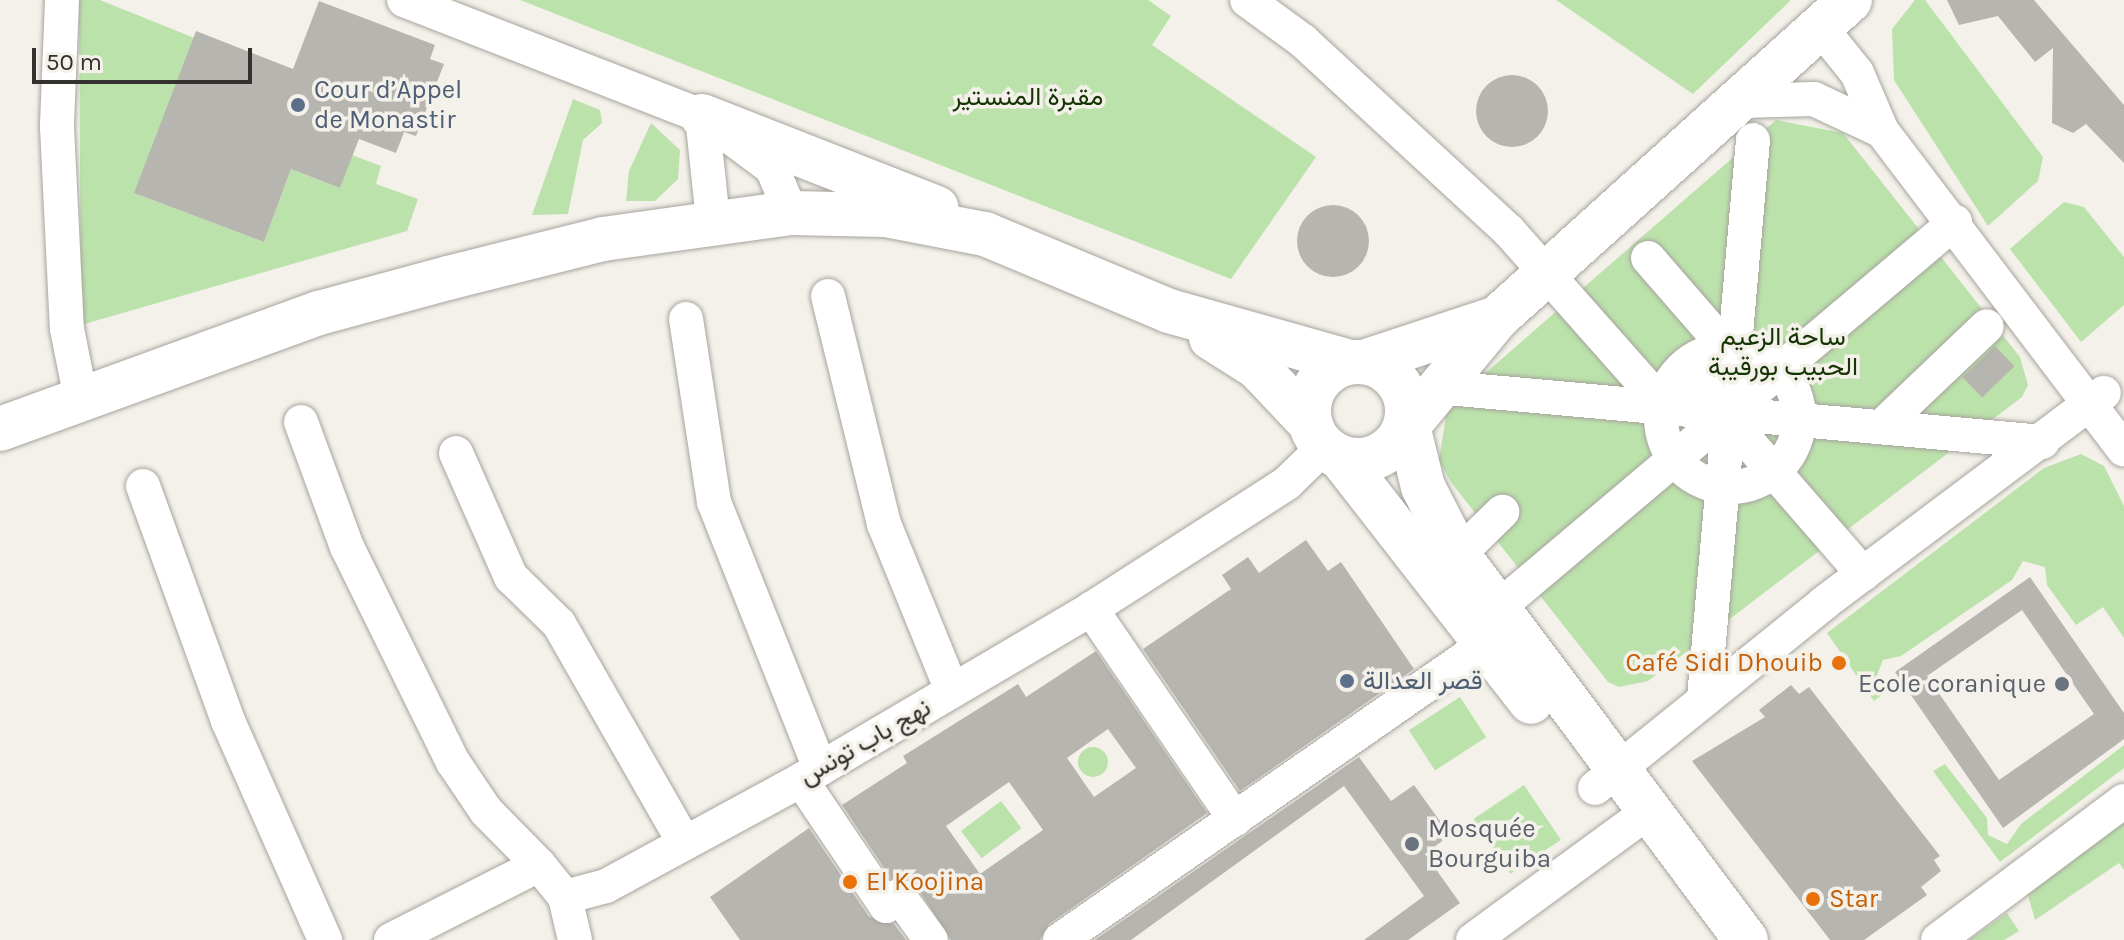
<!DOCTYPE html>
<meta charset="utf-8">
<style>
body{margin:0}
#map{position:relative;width:2124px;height:940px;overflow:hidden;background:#f4f1ea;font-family:Karla,Vazirmatn,sans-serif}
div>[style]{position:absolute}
.green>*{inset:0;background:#bce2ac;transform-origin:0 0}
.round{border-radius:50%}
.building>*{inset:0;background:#b7b5af;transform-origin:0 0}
.roads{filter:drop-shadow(0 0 2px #a6a49d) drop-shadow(0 0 2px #a6a49d)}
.street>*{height:34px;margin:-17px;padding:0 17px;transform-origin:17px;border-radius:17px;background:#fff}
.street>.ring{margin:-17px;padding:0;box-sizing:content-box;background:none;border:34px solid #fff;border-radius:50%}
.secondary>*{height:44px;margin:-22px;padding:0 22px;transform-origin:22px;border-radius:22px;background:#fff}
.secondary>.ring{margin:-22px;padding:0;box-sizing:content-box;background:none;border:44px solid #fff;border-radius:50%}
.dots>*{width:22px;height:22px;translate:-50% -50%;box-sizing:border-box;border:4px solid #f4f1ea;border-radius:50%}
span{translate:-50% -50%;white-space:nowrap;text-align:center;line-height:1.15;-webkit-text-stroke:7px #f4f1ea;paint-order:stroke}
.service-label{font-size:26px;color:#4e5e75}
.left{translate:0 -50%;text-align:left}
.park-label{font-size:26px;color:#163505}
.food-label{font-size:26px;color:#c56008}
.right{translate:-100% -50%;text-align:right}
.worship-label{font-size:26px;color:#5b616d}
.street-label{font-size:26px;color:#33322f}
.scale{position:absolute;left:32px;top:48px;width:220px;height:36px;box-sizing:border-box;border:4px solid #33322f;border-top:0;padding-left:10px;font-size:24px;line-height:28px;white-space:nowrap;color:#33322f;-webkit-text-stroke:6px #f4f1ea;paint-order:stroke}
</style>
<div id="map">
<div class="green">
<div style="clip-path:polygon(79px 0,100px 0,202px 41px,134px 193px,264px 242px,291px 169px,340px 188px,352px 155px,381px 166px,376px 184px,418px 199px,407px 231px,81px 325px)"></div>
<div style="clip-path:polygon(520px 0,1148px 0,1171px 16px,1152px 45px,1316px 157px,1231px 279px)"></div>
<div style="clip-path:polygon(1556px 0,1791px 0,1693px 94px)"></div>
<div style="clip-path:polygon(1915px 0,1925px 0,2043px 157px,2038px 181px,1988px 226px,1894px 80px,1892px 29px)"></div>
<div style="clip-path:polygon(573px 99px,600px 110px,602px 123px,583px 140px,568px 214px,532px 215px)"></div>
<div style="clip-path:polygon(1776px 120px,1843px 133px,2020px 357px,2028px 385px,2022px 397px,1648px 681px,1619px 687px,1608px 682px,1450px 481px,1439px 460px,1446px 416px,1458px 397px)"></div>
<div style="clip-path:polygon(651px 123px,680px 150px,678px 179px,655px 201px,626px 201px,629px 171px)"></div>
<div style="clip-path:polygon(2064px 202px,2084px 207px,2124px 257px,2124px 305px,2081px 342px,2010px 249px)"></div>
<div style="clip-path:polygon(2081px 454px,2104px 466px,2124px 506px,2124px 638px,2103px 607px,2076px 625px,2047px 585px,2045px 567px,2023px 561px,2012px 580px,1901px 656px,1883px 660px,1877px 675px,1888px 690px,1874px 701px,1827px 633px,2044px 468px)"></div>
<div style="left:1460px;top:697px;width:48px;height:61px;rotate:57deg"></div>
<div style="clip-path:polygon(2124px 745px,2124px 768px,2000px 862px,1933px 771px,1945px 764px,1987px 818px,1988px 835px,2007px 844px,2021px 824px)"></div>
<div class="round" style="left:1078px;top:747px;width:30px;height:30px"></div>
<div style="left:1524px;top:785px;width:66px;height:61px;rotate:56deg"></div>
<div style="left:1001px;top:801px;width:34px;height:50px;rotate:53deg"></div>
<div style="clip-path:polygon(2124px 820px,2124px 870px,2119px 863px,2035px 920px,2027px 892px)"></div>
<div style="clip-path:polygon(2007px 913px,2019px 931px,2004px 940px,1969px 940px)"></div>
</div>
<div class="building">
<div style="clip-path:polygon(1947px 0,2034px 0,2124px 105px,2124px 163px,2086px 124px,2073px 133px,2052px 123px,2053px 48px,2035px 62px,1998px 16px,1959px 25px)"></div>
<div style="clip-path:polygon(319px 1px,435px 45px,430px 59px,444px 64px,416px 136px,404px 132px,396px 153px,359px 139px,340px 188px,291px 169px,264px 242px,134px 193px,196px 31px,293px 69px)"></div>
<div class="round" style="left:1476px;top:75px;width:72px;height:72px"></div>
<div class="round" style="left:1297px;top:205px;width:72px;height:72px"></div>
<div style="left:1995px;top:346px;width:28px;height:45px;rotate:46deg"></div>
<div style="clip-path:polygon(1306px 540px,1328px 571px,1341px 562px,1414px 669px,1240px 791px,1143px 649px,1231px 589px,1222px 575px,1248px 557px,1259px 573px)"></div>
<div style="clip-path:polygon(evenodd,2030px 577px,2124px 713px,2124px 739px,2003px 828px,1895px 672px,2030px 577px,2022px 610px,2094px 714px,1999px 780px,1927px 676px,2022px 610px)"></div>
<div style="clip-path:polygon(evenodd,1096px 651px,1207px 813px,1049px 924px,1040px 940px,951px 940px,915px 884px,891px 878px,842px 805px,907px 763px,903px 756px,1018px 684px,1026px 697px,1096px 651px,1108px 729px,1136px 768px,1094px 797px,1067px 758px,1108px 729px,1096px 651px,1009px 782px,1043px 830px,980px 874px,946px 826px,1009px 782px)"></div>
<div style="clip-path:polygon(1791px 685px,1799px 694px,1809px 687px,1940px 856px,1934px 860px,1941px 871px,1921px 887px,1927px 895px,1864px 940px,1830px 940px,1692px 761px,1765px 717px,1759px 710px)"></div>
<div style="clip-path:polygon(1359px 757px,1391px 801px,1414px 785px,1450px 835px,1425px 854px,1460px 903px,1408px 940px,1364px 940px,1424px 896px,1344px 786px,1131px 940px,1095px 940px)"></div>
<div style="clip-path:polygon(809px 828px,869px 917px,894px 924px,906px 940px,740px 940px,710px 897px)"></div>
</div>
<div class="roads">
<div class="street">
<div style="left:62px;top:0;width:127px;rotate:92.3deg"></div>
<div style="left:57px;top:127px;width:202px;rotate:87.2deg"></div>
<div style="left:67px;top:329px;width:71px;rotate:78.7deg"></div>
<div style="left:404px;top:0;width:320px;rotate:21.3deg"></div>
<div style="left:702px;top:116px;width:87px;rotate:36.6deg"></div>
<div style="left:772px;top:168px;width:49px;rotate:67.1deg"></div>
<div style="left:1247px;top:0;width:69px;rotate:36.2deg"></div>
<div style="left:1303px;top:41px;width:279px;rotate:42.7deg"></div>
<div style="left:1508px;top:230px;width:232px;rotate:48.5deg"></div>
<div style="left:1820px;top:27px;width:59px;rotate:51.2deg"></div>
<div style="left:1857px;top:73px;width:63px;rotate:66.7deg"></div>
<div style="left:1741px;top:101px;width:73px;rotate:-1.6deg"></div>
<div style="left:1814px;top:99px;width:75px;rotate:25.2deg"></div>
<div style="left:1882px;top:131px;width:400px;rotate:52.8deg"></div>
<div style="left:702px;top:116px;width:106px;rotate:84deg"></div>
<div style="left:1648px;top:258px;width:122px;rotate:49deg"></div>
<div style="left:828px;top:296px;width:235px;rotate:76.2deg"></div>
<div style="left:884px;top:524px;width:180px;rotate:67.8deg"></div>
<div style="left:686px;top:319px;width:185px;rotate:81.3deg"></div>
<div style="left:714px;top:502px;width:287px;rotate:68.3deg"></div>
<div class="ring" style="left:1661px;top:349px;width:104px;height:104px"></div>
<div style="left:1684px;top:368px;width:273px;rotate:49deg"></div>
<div style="left:1436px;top:387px;width:609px;rotate:5.18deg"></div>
<div style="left:301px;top:422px;width:133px;rotate:69.8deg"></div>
<div style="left:347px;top:547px;width:240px;rotate:63.8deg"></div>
<div style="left:453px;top:762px;width:59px;rotate:56deg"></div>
<div style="left:486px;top:811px;width:76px;rotate:45.5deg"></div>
<div style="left:1881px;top:427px;width:146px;rotate:-43.6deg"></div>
<div style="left:456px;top:453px;width:136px;rotate:66.1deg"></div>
<div style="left:511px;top:577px;width:67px;rotate:44.4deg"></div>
<div style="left:559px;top:624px;width:251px;rotate:60.2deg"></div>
<div style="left:143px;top:486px;width:250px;rotate:70.1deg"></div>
<div style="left:228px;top:721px;width:240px;rotate:66.1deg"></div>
<div style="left:1458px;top:555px;width:62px;rotate:-44.3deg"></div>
<div style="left:1499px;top:607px;width:597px;rotate:-40.17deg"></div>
<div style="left:1091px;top:609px;width:255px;rotate:55.6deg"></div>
<div style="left:1704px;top:698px;width:560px;rotate:-84.98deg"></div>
<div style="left:801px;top:780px;width:152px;rotate:56deg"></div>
<div style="left:886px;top:906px;width:16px;rotate:-38deg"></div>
<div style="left:899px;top:896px;width:54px;rotate:54deg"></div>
<div style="left:1595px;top:788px;width:294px;rotate:-38.9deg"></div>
<div style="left:1824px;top:603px;width:350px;rotate:-36.9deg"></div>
<div style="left:565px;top:897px;width:44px;rotate:76.9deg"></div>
<div style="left:391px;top:940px;width:166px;rotate:-26.9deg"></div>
<div style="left:539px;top:865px;width:41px;rotate:50.9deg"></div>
<div style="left:565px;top:897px;width:42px;rotate:-15deg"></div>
<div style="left:606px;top:886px;width:222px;rotate:-28.5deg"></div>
<div style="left:801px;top:780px;width:337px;rotate:-30.5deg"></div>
<div style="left:1091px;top:609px;width:233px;rotate:-32.7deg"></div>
<div style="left:1287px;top:483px;width:52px;rotate:-44.2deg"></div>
<div style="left:1060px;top:940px;width:520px;rotate:-34.82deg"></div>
<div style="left:1473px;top:940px;width:218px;rotate:-36.2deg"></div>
<div style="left:1938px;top:940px;width:232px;rotate:-36.8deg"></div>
</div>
<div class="secondary">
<div style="left:702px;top:116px;width:252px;rotate:21.4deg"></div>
<div style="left:1211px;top:338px;width:54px;rotate:32.2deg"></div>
<div style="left:1257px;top:367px;width:77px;rotate:46.6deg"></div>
<div class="ring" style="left:1309px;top:362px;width:54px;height:54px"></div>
<div style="left:1364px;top:362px;width:134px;rotate:-18.3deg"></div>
<div style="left:0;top:429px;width:339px;rotate:-20deg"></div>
<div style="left:319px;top:313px;width:134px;rotate:-15.2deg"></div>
<div style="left:448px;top:278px;width:160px;rotate:-14.1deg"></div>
<div style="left:603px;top:239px;width:190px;rotate:-7.9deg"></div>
<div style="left:791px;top:213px;width:94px;rotate:1.2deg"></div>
<div style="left:885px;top:215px;width:102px;rotate:10.8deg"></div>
<div style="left:985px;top:234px;width:199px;rotate:22.7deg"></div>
<div style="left:1169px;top:311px;width:188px;rotate:15.7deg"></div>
<div style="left:1341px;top:458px;width:309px;rotate:52.1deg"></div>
<div style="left:1746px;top:940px;width:481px;rotate:-126.8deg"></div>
<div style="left:1458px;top:555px;width:76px;rotate:-117.2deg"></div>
<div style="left:1423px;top:487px;width:63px;rotate:-103.8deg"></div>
<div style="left:1408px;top:426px;width:140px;rotate:-50.5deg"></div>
<div style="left:1497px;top:318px;width:475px;rotate:-42deg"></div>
</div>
</div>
<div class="dots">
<div style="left:298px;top:105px;background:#5c6f8a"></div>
<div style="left:1839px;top:663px;background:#e8710a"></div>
<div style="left:1347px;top:681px;background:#5c6f8a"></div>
<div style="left:2062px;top:684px;background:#6b7280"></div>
<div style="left:1412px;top:844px;background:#6b7280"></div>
<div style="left:850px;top:882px;background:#e8710a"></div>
<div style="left:1813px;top:899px;background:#e8710a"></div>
</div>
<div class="service-label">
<span class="left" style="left:314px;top:105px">Cour d’Appel<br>de Monastir</span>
<span class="left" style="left:1363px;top:681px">قصر العدالة</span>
</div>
<div class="park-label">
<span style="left:1028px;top:97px">مقبرة المنستير</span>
<span style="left:1783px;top:352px">ساحة الزعيم<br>الحبيب بورقيبة</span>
</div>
<div class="food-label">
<span class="right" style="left:1823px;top:663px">Café Sidi Dhouib</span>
<span class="left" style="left:866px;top:882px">El Koojina</span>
<span class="left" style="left:1829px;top:899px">Star</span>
</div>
<div class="worship-label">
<span class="right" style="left:2046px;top:684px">Ecole coranique</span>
<span class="left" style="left:1428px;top:844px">Mosquée<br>Bourguiba</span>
</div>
<div class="street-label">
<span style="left:865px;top:742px;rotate:-30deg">نهج باب تونس</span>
</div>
<div class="scale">50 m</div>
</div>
